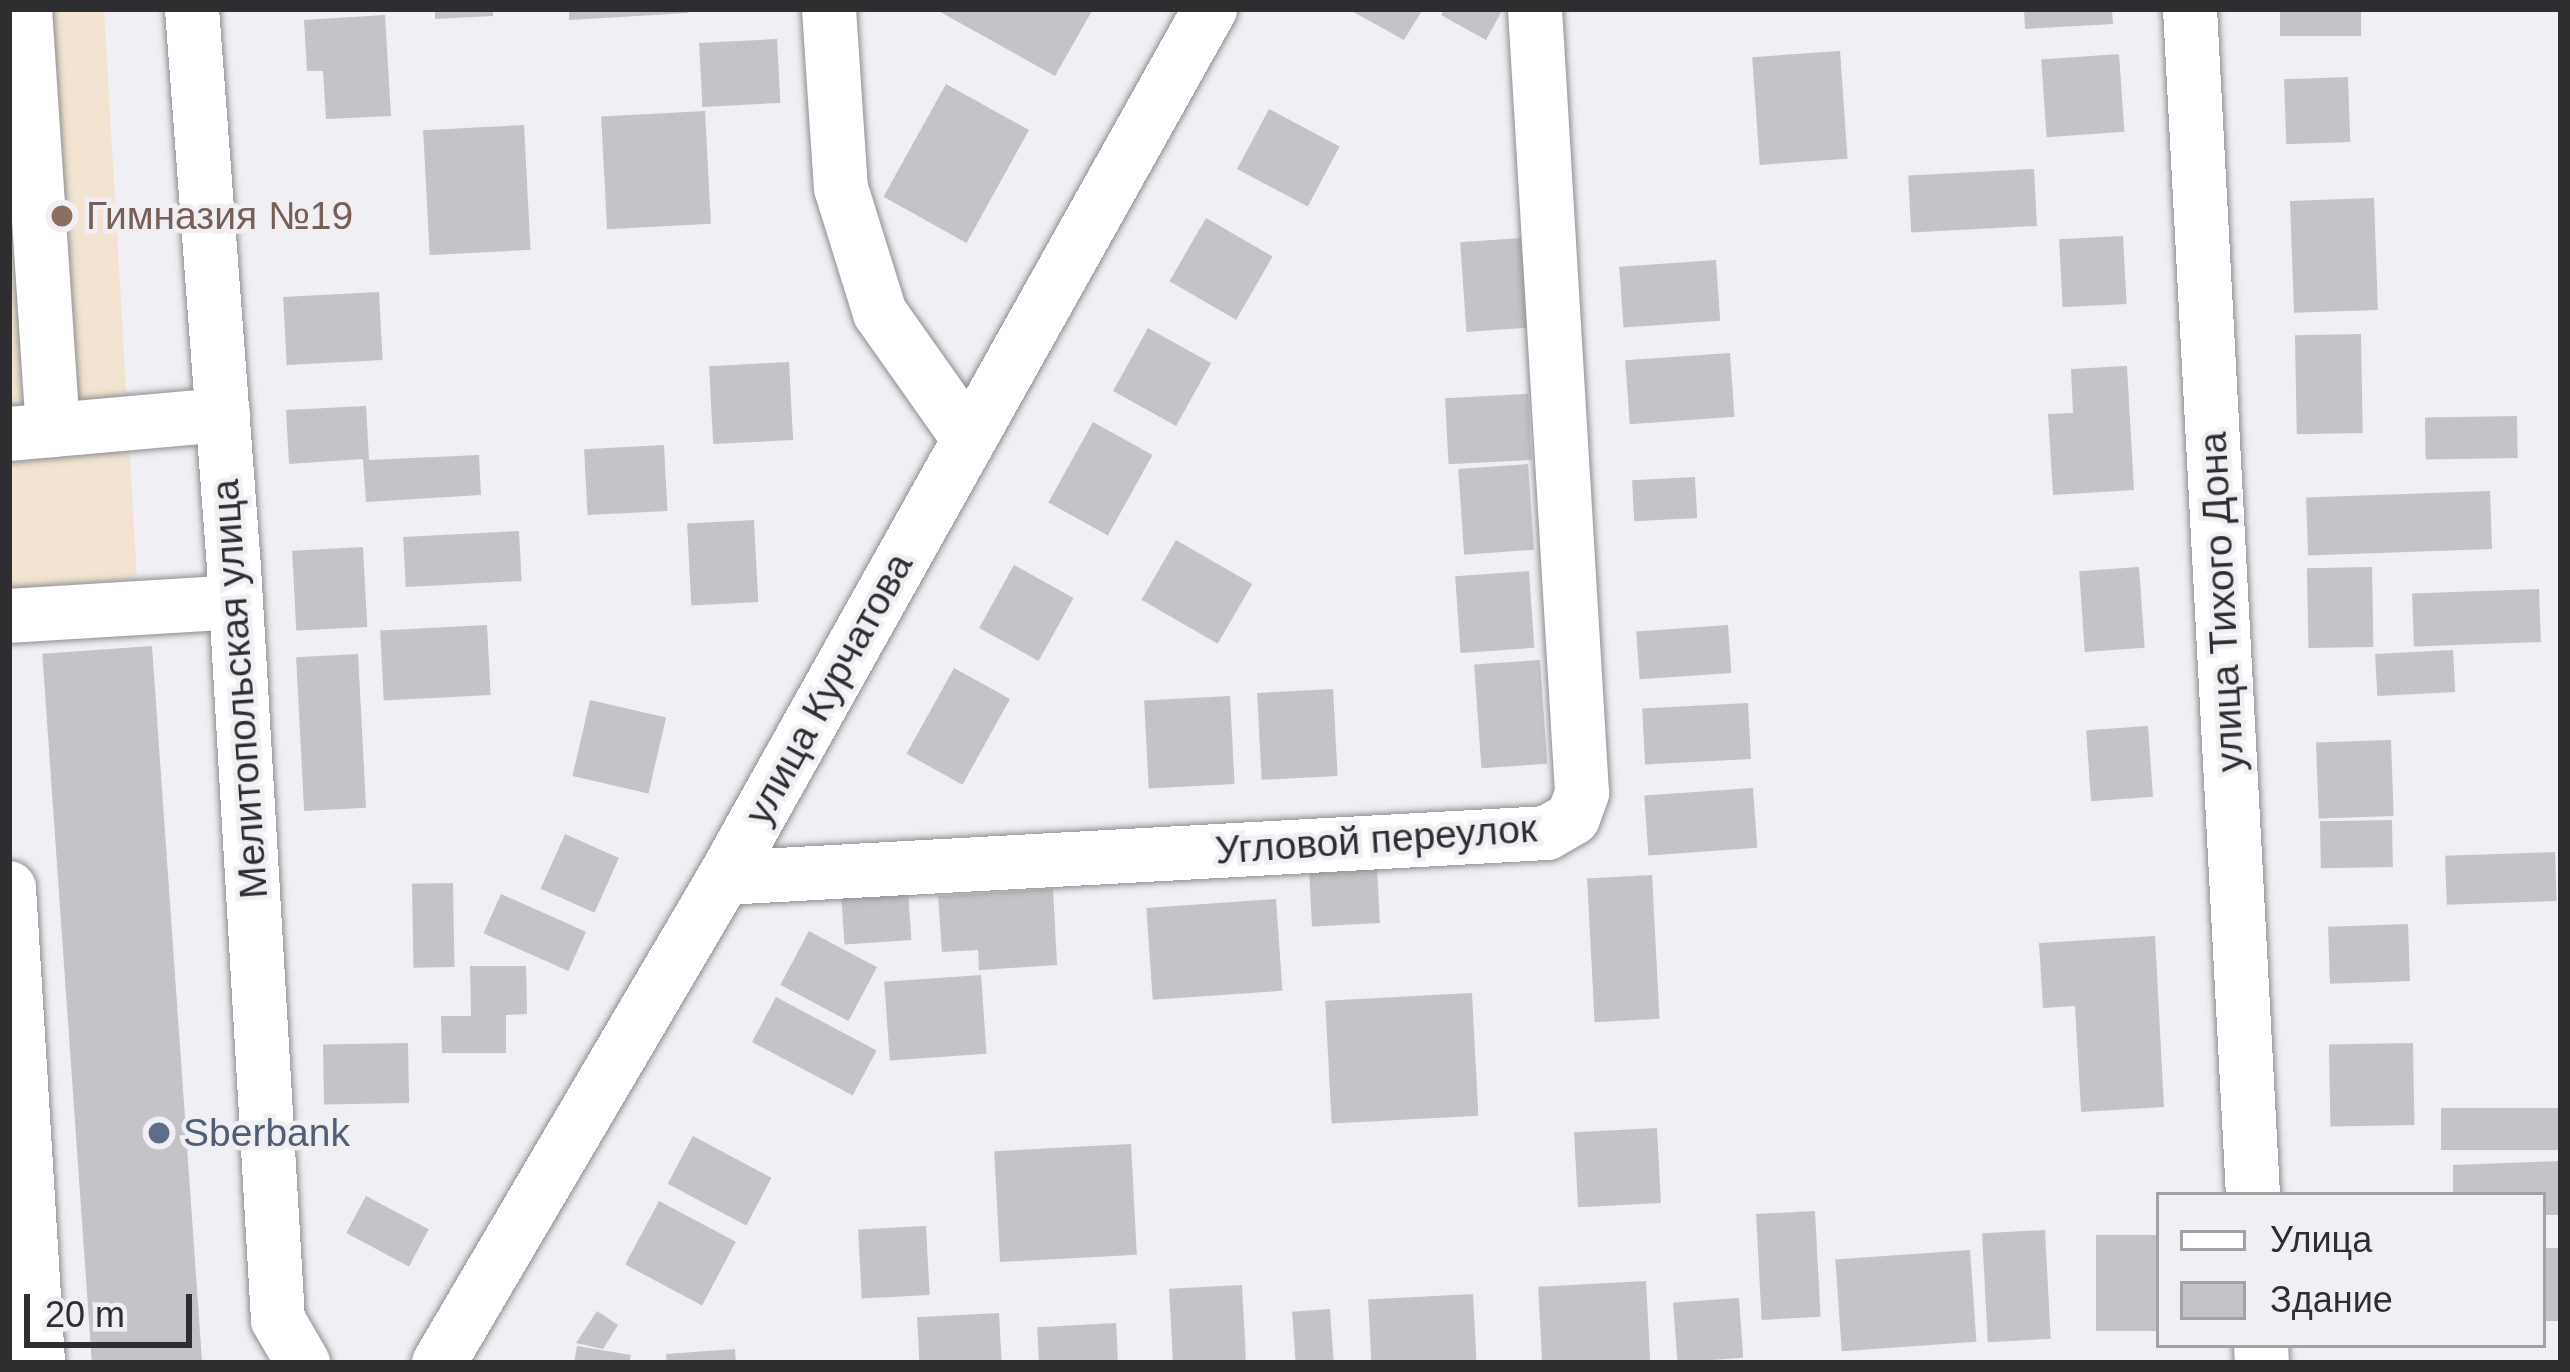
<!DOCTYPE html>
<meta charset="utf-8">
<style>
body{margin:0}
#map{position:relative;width:2570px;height:1372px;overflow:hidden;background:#efeff4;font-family:Helvetica,sans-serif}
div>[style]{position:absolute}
.education>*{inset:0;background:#f2e4d1}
.building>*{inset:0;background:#c4c4c8;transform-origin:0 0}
.roads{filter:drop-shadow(0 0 3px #8e8f92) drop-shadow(0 0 3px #8e8f92)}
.minor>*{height:54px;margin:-27px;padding:0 27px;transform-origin:27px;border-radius:27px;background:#fff}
.dots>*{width:33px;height:33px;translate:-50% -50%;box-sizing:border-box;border:6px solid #efeff4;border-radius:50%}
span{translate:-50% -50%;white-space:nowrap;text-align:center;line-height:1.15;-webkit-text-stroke:9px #efeff4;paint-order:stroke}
.education-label{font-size:39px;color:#785e54}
.left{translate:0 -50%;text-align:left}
.street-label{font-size:39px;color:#2e2e30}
.service-label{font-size:39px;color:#4e5e75}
.frame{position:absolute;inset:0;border:12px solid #2e2e30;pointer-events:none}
.legend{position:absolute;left:2156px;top:1192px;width:390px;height:156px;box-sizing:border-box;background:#efeff4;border:3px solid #a2a2a6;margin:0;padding:15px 21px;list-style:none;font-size:36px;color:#2e2e30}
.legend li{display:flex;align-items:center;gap:24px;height:60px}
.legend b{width:60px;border:3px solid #a2a2a6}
.scale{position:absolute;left:24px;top:1294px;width:168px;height:54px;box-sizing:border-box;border:6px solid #2e2e30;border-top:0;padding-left:15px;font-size:36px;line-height:42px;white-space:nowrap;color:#2e2e30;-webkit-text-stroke:9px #efeff4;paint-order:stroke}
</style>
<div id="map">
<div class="education">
<div style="clip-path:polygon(9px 9px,104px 9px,137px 580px,9px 588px)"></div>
</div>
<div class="building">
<div style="clip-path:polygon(435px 9px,493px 9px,493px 16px,435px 19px)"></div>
<div style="clip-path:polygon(569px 9px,688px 9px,688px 13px,569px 20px)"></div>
<div style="clip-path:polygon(935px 9px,1093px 9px,1055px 76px)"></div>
<div style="clip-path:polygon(1348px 9px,1423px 9px,1404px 40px)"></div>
<div style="clip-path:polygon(1444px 9px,1503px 9px,1486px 40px,1441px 15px)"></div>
<div style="clip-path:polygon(2024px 9px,2112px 9px,2113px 24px,2025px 29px)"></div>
<div style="left:2280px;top:9px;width:81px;height:27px"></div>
<div style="clip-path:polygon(385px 15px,391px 116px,326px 119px,323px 71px,307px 71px,304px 20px)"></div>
<div style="left:777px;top:39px;width:64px;height:78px;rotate:87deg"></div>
<div style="left:1840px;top:51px;width:108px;height:88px;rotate:86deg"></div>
<div style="left:2119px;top:54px;width:78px;height:78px;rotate:86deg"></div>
<div style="left:2348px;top:77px;width:65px;height:64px;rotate:88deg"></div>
<div style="left:946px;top:84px;width:95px;height:129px;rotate:29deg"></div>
<div style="left:1269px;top:109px;width:80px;height:68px;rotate:28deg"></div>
<div style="left:705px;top:111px;width:113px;height:104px;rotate:87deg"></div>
<div style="left:524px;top:125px;width:125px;height:101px;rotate:87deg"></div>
<div style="left:2034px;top:169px;width:57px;height:126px;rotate:87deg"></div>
<div style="left:2374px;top:198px;width:112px;height:84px;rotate:88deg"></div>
<div style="left:1206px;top:218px;width:77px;height:73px;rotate:30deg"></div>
<div style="left:2123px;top:236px;width:68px;height:64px;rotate:87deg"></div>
<div style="left:1521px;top:238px;width:90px;height:61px;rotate:86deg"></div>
<div style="left:1716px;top:260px;width:61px;height:97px;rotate:86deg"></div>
<div style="left:379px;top:292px;width:68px;height:96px;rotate:87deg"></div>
<div style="left:1148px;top:328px;width:72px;height:72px;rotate:29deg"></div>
<div style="left:2361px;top:334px;width:99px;height:66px;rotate:89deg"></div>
<div style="left:1730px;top:353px;width:64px;height:105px;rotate:86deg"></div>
<div style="left:789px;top:362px;width:78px;height:80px;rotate:87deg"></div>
<div style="clip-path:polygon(2127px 366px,2134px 490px,2053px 495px,2048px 414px,2073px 413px,2071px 369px)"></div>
<div style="left:1528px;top:394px;width:66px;height:83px;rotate:87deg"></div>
<div style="clip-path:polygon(366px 406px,369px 460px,479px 455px,481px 495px,366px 502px,363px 459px,289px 464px,286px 410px)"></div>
<div style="left:2517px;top:416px;width:42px;height:92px;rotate:89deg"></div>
<div style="left:1093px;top:422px;width:68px;height:92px;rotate:29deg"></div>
<div style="left:664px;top:445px;width:66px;height:80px;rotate:87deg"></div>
<div style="left:1528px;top:464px;width:86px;height:70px;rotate:86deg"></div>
<div style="left:1695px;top:477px;width:41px;height:63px;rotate:87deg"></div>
<div style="left:2490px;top:491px;width:58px;height:184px;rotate:88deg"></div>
<div style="left:754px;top:520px;width:82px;height:67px;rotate:87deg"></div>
<div style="left:519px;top:531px;width:50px;height:116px;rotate:87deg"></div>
<div style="left:1176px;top:540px;width:88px;height:69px;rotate:30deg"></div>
<div style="left:363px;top:547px;width:80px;height:71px;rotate:87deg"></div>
<div style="left:1014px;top:565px;width:68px;height:72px;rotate:29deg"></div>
<div style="left:2139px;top:567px;width:81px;height:60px;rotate:86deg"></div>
<div style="left:2372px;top:567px;width:80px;height:65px;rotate:89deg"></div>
<div style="left:1529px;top:571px;width:77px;height:74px;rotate:86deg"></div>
<div style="left:2539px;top:589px;width:53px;height:127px;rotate:88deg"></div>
<div style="left:487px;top:625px;width:70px;height:107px;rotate:87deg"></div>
<div style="left:1728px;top:625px;width:48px;height:92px;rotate:86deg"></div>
<div style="left:152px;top:646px;width:718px;height:110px;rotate:86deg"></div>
<div style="left:2453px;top:650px;width:42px;height:78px;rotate:87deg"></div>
<div style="left:358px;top:654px;width:154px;height:62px;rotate:87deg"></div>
<div style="left:1540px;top:660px;width:104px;height:66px;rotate:86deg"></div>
<div style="left:954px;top:668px;width:64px;height:98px;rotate:29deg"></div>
<div style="left:1333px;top:689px;width:87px;height:76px;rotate:87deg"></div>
<div style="left:1230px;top:696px;width:88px;height:86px;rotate:87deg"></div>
<div style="left:590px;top:700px;width:78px;height:78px;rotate:13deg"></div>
<div style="left:1748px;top:703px;width:56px;height:106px;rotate:87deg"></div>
<div style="left:2148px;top:726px;width:71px;height:62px;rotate:86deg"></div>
<div style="left:2391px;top:740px;width:76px;height:75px;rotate:88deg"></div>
<div style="left:1753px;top:788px;width:60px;height:109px;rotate:86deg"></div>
<div style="left:2392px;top:820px;width:47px;height:72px;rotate:89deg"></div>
<div style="left:565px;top:834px;width:59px;height:60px;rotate:24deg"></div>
<div style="left:2555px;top:852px;width:49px;height:110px;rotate:88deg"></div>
<div style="left:1377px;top:867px;width:56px;height:68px;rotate:87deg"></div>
<div style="left:1652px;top:875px;width:144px;height:65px;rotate:87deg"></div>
<div style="left:453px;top:883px;width:84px;height:41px;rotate:89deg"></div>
<div style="clip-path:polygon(1053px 889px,1057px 965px,979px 970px,978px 950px,942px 952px,938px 896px)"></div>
<div style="left:908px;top:891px;width:49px;height:67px;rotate:86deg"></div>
<div style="left:501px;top:894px;width:93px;height:43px;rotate:24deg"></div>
<div style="left:1276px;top:899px;width:92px;height:130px;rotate:86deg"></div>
<div style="left:2408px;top:924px;width:57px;height:80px;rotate:88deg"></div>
<div style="left:809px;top:931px;width:77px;height:61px;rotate:28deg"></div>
<div style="clip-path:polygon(2155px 936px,2164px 1107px,2081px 1112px,2075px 1006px,2043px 1008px,2039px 943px)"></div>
<div style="clip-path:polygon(470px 966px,526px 966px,527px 1014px,506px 1015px,506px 1053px,442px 1053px,441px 1016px,471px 1016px)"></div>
<div style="left:981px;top:975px;width:79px;height:97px;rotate:86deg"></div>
<div style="left:1472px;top:993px;width:123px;height:147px;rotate:87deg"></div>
<div style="left:776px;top:997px;width:114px;height:51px;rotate:28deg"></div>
<div style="left:408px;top:1043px;width:60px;height:85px;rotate:89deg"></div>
<div style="left:2413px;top:1043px;width:82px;height:84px;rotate:89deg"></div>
<div style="left:2561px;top:1108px;width:42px;height:120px;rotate:90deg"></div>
<div style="left:1657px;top:1128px;width:75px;height:83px;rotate:87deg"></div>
<div style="left:693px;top:1136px;width:89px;height:54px;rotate:28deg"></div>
<div style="left:1131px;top:1144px;width:111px;height:137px;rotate:87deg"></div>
<div style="clip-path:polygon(2561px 1161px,2561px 1215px,2543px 1215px,2543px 1195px,2453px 1195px,2453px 1165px)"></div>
<div style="left:366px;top:1196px;width:71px;height:42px;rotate:28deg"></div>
<div style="left:659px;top:1201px;width:87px;height:72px;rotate:28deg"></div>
<div style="left:1815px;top:1211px;width:106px;height:59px;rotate:87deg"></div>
<div style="left:926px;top:1226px;width:69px;height:68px;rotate:87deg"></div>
<div style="left:2045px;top:1230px;width:109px;height:63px;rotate:87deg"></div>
<div style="left:2159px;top:1235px;width:96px;height:63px;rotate:90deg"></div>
<div style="left:2543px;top:1248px;width:18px;height:73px"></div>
<div style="left:1970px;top:1250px;width:92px;height:135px;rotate:86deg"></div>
<div style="left:1646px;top:1281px;width:82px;height:108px;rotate:87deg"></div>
<div style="left:1242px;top:1285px;width:78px;height:73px;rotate:87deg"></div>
<div style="left:1473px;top:1294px;width:69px;height:105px;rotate:87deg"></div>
<div style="left:1739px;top:1298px;width:60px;height:66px;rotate:86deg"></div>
<div style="left:1330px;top:1309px;width:54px;height:38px;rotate:86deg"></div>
<div style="clip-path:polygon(597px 1311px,618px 1325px,603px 1349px,576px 1343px)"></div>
<div style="left:999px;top:1313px;width:50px;height:82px;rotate:87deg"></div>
<div style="left:1116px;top:1323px;width:40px;height:79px;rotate:87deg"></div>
<div style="clip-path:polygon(577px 1346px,631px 1355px,629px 1363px,574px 1363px)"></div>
<div style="clip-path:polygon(735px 1349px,736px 1363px,667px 1363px,666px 1354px)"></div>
</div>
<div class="roads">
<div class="minor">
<div style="left:25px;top:9px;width:422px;rotate:86.2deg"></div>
<div style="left:192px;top:9px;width:561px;rotate:85.7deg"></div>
<div style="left:234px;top:568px;width:753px;rotate:86.65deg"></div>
<div style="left:278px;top:1320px;width:50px;rotate:59.8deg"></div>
<div style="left:829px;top:9px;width:179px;rotate:86.2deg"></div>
<div style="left:841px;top:188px;width:131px;rotate:72.7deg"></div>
<div style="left:880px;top:313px;width:154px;rotate:54.8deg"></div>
<div style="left:2190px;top:9px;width:1188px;rotate:86.96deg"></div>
<div style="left:9px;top:434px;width:215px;rotate:-5.1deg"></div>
<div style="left:9px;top:616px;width:227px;rotate:-3.5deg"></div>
<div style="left:724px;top:878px;width:824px;rotate:-3.13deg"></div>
<div style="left:1547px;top:833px;width:30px;rotate:-30deg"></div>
<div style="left:1573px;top:818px;width:27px;rotate:-70deg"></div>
<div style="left:1582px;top:793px;width:785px;rotate:-93.43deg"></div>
<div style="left:9px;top:888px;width:476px;rotate:86.5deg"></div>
<div style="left:2261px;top:1345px;width:18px;rotate:87deg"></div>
<div style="left:439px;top:1363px;width:563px;rotate:-59.56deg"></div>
<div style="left:724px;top:878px;width:996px;rotate:-60.78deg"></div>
</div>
</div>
<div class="dots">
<div style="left:62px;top:216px;background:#8d6e63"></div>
<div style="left:159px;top:1133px;background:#5c6f8a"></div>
</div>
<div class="education-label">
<span class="left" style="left:86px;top:216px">Гимназия №19</span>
</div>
<div class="street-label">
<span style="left:2222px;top:602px;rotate:-93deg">улица Тихого Дона</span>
<span style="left:240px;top:689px;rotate:-94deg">Мелитопольская улица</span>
<span style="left:829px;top:689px;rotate:-61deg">улица Курчатова</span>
<span style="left:1376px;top:840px;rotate:-4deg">Угловой переулок</span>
</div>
<div class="service-label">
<span class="left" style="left:183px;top:1133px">Sberbank</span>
</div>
<div class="frame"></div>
<ul class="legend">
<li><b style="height:15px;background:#fff"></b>Улица</li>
<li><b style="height:33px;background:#c4c4c8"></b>Здание</li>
</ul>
<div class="scale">20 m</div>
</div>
